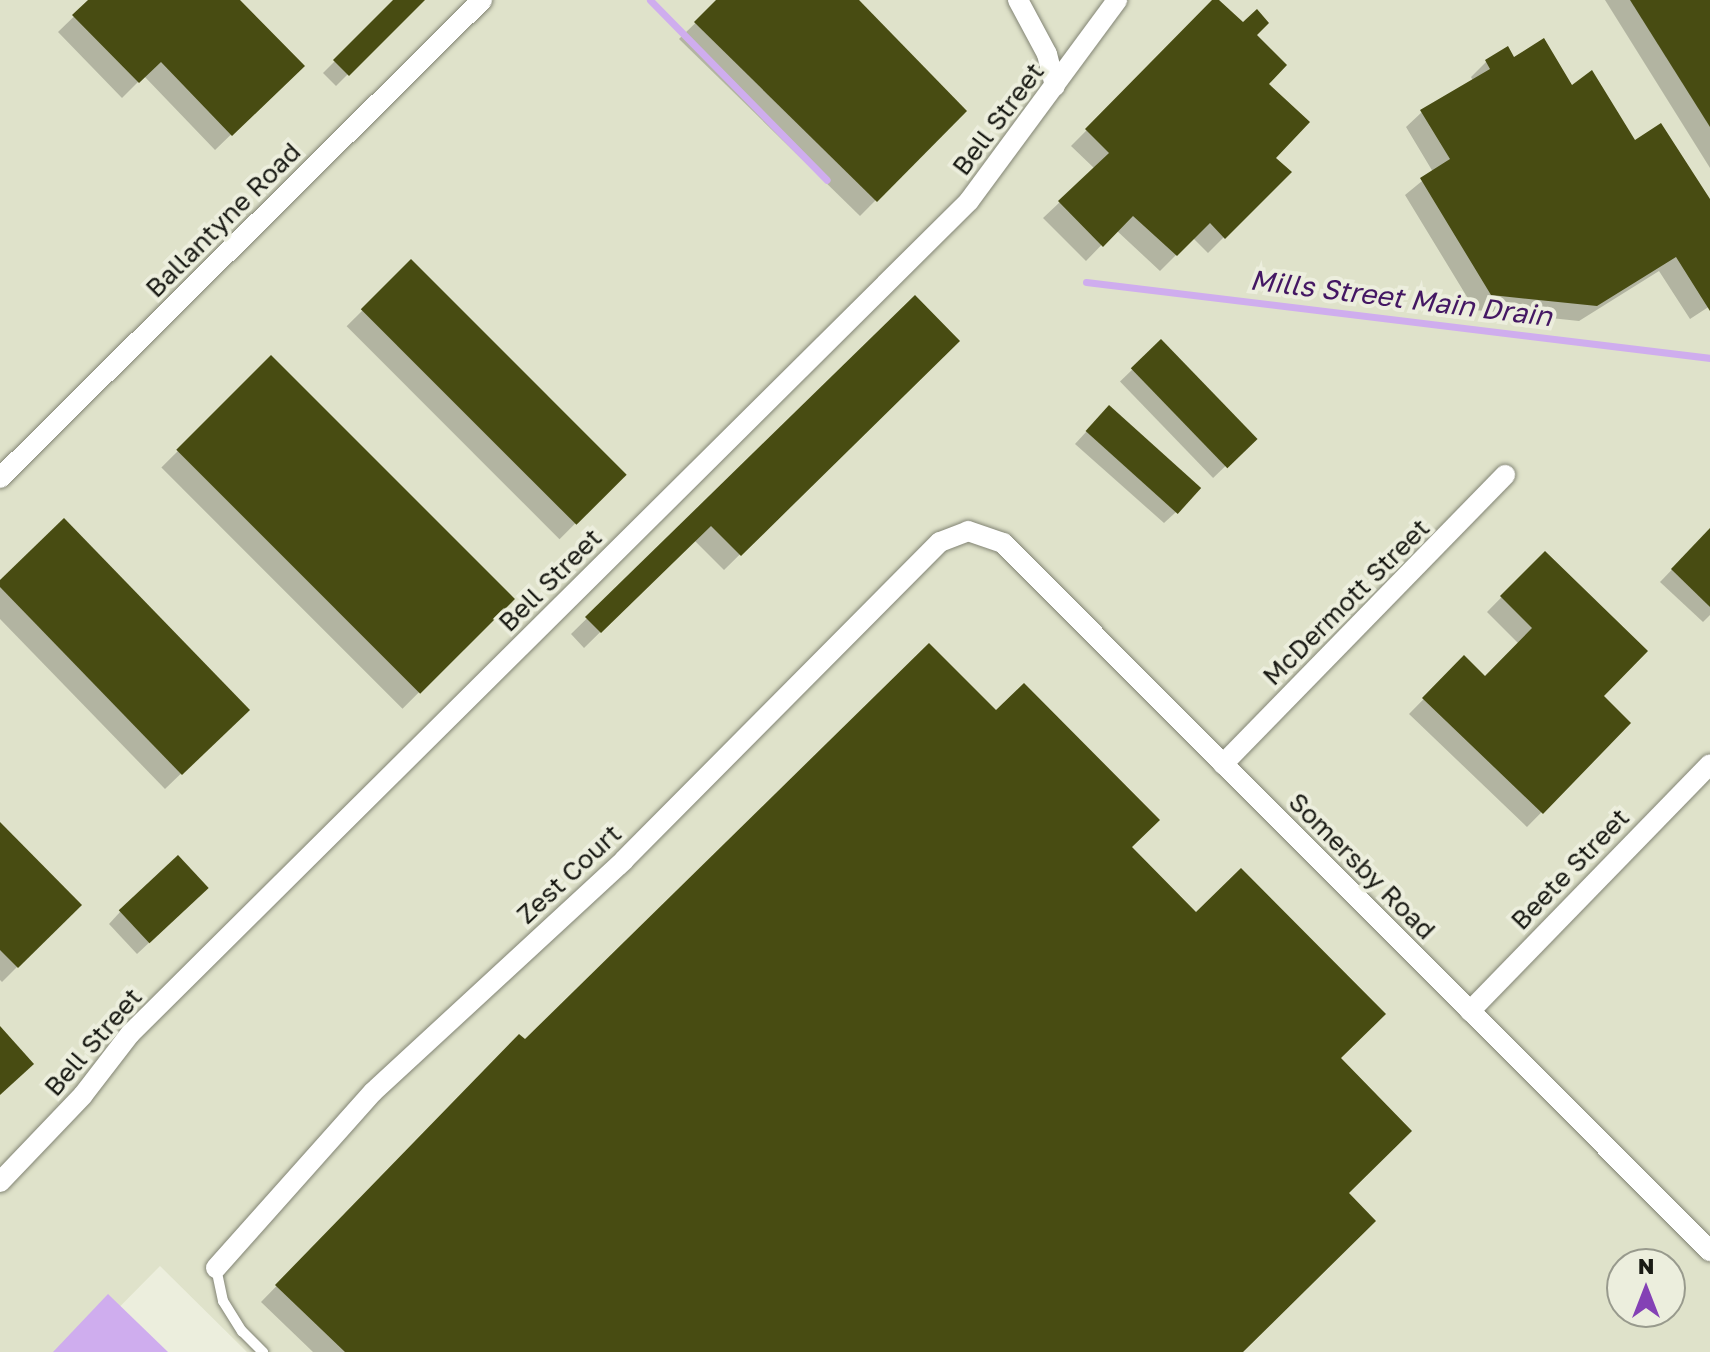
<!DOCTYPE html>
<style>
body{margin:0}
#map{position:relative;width:1710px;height:1352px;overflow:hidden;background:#eceedd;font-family:"Golos Text",sans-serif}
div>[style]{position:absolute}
.built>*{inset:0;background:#dfe2ca}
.water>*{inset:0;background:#cfadee}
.shadow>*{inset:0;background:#0003;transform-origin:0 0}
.stream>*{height:7px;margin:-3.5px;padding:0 3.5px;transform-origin:3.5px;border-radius:3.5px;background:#cfadee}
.building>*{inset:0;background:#484c12;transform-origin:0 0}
.roads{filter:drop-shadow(0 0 2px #828474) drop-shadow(0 0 2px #828474)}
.service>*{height:10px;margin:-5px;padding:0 5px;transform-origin:5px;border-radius:5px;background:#fff}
.minor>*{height:20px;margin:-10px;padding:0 10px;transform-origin:10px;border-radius:10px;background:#fff}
span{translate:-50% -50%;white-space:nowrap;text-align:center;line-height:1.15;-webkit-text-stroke:8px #eceedd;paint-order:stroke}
.street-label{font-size:26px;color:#1a1b15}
.water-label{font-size:28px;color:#441763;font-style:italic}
.north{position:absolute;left:1606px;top:1248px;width:80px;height:80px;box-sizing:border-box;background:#eceedd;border:2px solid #989a8d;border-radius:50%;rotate:0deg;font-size:22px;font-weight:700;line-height:32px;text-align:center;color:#1a1b15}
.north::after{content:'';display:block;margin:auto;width:28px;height:36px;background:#8441b5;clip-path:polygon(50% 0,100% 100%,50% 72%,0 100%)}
</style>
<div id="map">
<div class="built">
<div style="clip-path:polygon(evenodd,0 0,1710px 0,1710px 1352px,247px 1352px,160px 1266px,75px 1352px,0 1352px,0 0,1622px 1264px,1670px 1264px,1670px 1312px,1622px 1312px,1622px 1264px)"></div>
</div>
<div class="water">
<div style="clip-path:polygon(108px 1294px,168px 1352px,53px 1352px)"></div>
</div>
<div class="shadow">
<div style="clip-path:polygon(91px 0,238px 0,302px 66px,215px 150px,144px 76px,122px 98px,58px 32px)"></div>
<div style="clip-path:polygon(396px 0,422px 0,336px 86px,323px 73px)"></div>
<div style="clip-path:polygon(719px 0,856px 0,964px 111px,860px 216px,679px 39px)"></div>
<div style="clip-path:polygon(1216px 0,1254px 35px,1266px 85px,1273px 158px,1289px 172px,1208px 253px,1193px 238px,1160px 271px,1116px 230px,1086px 261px,1043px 218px,1095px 169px,1071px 146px)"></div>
<div style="clip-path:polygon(1605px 0,1710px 0,1710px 168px)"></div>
<div style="clip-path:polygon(1514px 60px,1571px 88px,1710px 203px,1710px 306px,1690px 319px,1659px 271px,1579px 321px,1475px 310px,1405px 195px,1433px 172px,1406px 127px,1422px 112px,1473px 81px,1471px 77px,1486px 62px)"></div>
<div style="left:411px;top:262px;width:301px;height:91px;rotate:45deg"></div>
<div style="clip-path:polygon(915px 297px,958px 341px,724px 570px,694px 540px,584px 648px,571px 634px)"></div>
<div style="left:1161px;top:342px;width:134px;height:57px;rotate:46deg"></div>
<div style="left:271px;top:358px;width:341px;height:155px;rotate:45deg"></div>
<div style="clip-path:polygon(1097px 420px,1176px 512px,1164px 523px,1075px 444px)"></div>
<div style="clip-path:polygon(1710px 530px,1710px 615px,1703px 622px,1660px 582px)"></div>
<div style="clip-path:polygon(1545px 553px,1601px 696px,1629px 723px,1527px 827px,1409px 714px,1464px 658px,1485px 678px,1519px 644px,1487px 612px)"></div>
<div style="clip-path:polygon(0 583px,247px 710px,165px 789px,0 619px)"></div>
<div style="clip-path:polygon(0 825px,79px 905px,2px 982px,0 980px)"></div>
<div style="clip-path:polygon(1129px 848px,1338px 1059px,1346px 1193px,1240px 1352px,313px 1352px,261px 1302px,519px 1037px,525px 1042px)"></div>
<div style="clip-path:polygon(195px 900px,137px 954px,109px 924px,120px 912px)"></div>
</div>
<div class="stream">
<div style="left:650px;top:0;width:252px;rotate:45.5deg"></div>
<div style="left:1086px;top:282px;width:629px;rotate:6.94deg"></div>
</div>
<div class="building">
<div style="clip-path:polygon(88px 0,240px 0,305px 66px,232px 136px,161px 62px,139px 83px,72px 15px)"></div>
<div style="clip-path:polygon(393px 0,425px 0,349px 76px,333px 60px)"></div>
<div style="clip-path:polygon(716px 0,859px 0,967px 111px,877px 202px,694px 22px)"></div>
<div style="clip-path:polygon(1212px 0,1219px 0,1243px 22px,1257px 9px,1269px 23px,1257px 35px,1287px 65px,1269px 84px,1310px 122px,1276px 158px,1292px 172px,1225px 239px,1210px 223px,1177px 256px,1133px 216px,1103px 247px,1058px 201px,1109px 153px,1085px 129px)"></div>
<div style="clip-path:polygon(1630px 0,1710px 0,1710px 127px)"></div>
<div style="clip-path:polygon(1544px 38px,1572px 85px,1592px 70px,1635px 140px,1661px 123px,1710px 199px,1710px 311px,1676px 257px,1597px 306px,1491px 295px,1420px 178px,1450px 159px,1420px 110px,1490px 69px,1485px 60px,1508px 46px,1514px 57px)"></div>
<div style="left:411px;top:259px;width:305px;height:71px;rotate:45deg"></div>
<div style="clip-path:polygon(915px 295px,960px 341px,741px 556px,711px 526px,601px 633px,585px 617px)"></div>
<div style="left:1161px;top:339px;width:139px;height:42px;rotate:46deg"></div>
<div style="left:271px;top:355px;width:345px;height:134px;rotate:45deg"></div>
<div style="left:1109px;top:405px;width:124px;height:35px;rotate:42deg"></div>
<div style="clip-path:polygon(64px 518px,250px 710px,182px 775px,0 587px,0 580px)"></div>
<div style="clip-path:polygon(1710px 528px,1710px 607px,1671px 569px)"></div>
<div style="clip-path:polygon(1545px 551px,1648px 651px,1604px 696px,1631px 723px,1543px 814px,1422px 698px,1464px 655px,1485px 676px,1532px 628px,1500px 596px)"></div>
<div style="clip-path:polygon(929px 643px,996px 710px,1024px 683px,1160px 820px,1132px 847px,1196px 912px,1241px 868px,1386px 1014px,1341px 1058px,1412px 1131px,1349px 1193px,1376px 1221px,1243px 1352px,345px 1352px,275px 1285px,519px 1034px,525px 1039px)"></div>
<div style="clip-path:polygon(0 822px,82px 905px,18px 968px,0 950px)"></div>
<div style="left:178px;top:855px;width:45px;height:81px;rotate:47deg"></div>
<div style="clip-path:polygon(0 1026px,34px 1064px,0 1095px)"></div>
</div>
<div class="roads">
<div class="service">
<div style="left:216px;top:1268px;width:34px;rotate:78deg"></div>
<div style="left:223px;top:1301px;width:36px;rotate:58deg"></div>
<div style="left:242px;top:1331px;width:30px;rotate:45deg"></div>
</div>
<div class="minor">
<div style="left:1018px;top:0;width:61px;rotate:61.8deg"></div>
<div style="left:1047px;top:54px;width:33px;rotate:76deg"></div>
<div style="left:0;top:478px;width:679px;rotate:-44.76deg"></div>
<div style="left:1223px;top:764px;width:404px;rotate:-45.7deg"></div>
<div style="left:1470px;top:1011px;width:344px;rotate:-45.8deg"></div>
<div style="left:0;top:1182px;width:120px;rotate:-46.3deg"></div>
<div style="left:83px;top:1095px;width:77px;rotate:-52.4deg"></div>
<div style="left:130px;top:1034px;width:1182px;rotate:-44.79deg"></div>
<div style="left:969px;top:201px;width:250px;rotate:-53.6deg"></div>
<div style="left:216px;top:1268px;width:236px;rotate:-48.3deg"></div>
<div style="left:373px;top:1092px;width:342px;rotate:-42.7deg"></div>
<div style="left:624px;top:860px;width:448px;rotate:-45.2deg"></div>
<div style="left:940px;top:542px;width:30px;rotate:-21deg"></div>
<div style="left:968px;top:531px;width:37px;rotate:19deg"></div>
<div style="left:1003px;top:543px;width:1001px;rotate:45.04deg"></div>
</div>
</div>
<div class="street-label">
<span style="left:998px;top:119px;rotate:-53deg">Bell Street</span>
<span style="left:223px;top:220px;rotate:-45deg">Ballantyne Road</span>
<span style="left:550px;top:580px;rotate:-45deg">Bell Street</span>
<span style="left:1346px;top:602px;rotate:-45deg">McDermott Street</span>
<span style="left:1362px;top:866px;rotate:45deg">Somersby Road</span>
<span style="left:1570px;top:869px;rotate:-46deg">Beete Street</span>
<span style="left:569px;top:874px;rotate:-43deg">Zest Court</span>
<span style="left:93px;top:1042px;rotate:-49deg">Bell Street</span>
</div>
<div class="water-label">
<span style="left:1401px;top:298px;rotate:7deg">Mills Street Main Drain</span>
</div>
<div class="north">N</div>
</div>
